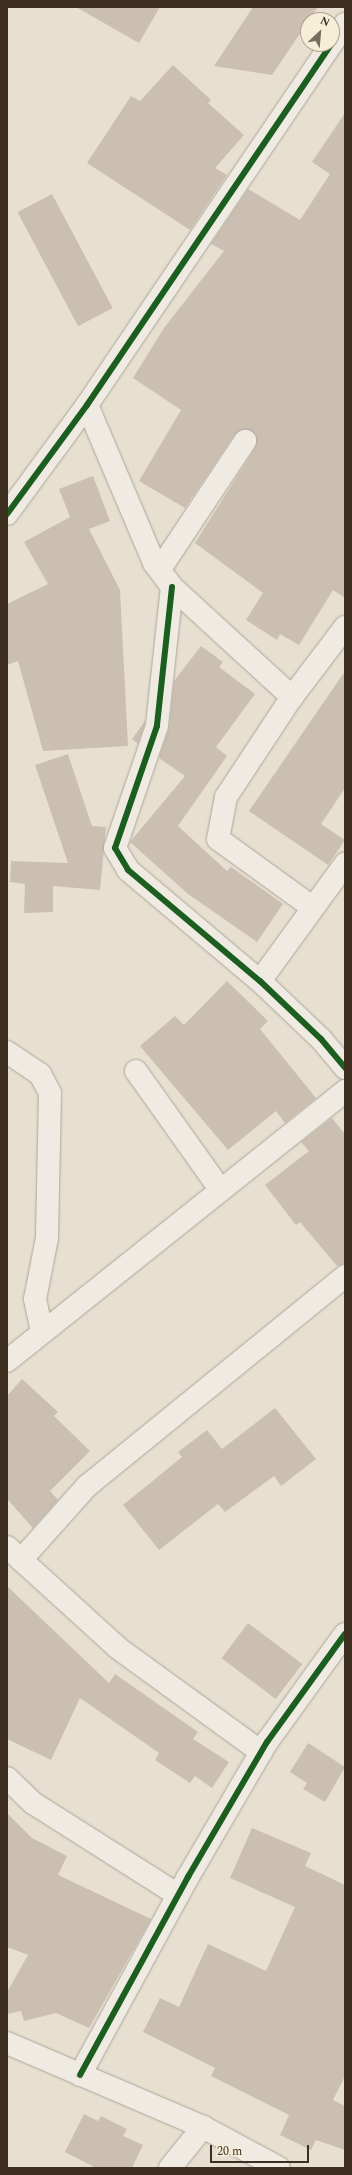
<!DOCTYPE html>
<style>
body{margin:0}
#map{position:relative;width:352px;height:2175px;overflow:hidden;background:#e7e0d1;font-family:Spectral,serif}
div>[style]{position:absolute}
.building>*{inset:0;background:#cbbfb2;transform-origin:0 0}
.roads{filter:drop-shadow(0 0 1px #ada599) drop-shadow(0 0 1px #ada599)}
.minor>*{height:22px;margin:-11px;padding:0 11px;transform-origin:11px;border-radius:11px;background:#efebe3}
.cycleway>*{height:6px;margin:-3px;padding:0 3px;transform-origin:3px;border-radius:3px;background:#1b5e20}
span{translate:-50% -50%;white-space:nowrap;text-align:center;line-height:1.15;-webkit-text-stroke:4px #f7eed8;paint-order:stroke}
.frame{position:absolute;inset:0;border:8px solid #3d2e20;pointer-events:none}
.north{position:absolute;left:300px;top:12px;width:40px;height:40px;box-sizing:border-box;background:#f7eed8;border:1px solid #ada18e;border-radius:50%;rotate:26deg;font-size:11px;font-weight:700;line-height:16px;text-align:center;color:#3d2e20}
.north::after{content:'';display:block;margin:auto;width:14px;height:18px;background:#786c5e;clip-path:polygon(50% 0,100% 100%,50% 72%,0 100%)}
.scale{position:absolute;left:210px;top:2145px;width:99px;height:18px;box-sizing:border-box;border:2px solid #3d2e20;border-top:0;padding-left:5px;font-size:12px;line-height:14px;white-space:nowrap;color:#3d2e20;-webkit-text-stroke:3px #f7eed8;paint-order:stroke}
</style>
<div id="map">
<div class="building">
<div style="clip-path:polygon(76px 7px,160px 7px,139px 43px)"></div>
<div style="clip-path:polygon(253px 7px,318px 7px,272px 75px,214px 66px)"></div>
<div style="clip-path:polygon(173px 65px,211px 100px,208px 103px,244px 135px,215px 168px,227px 175px,190px 230px,87px 163px,131px 96px,140px 101px)"></div>
<div style="clip-path:polygon(345px 113px,345px 598px,333px 590px,299px 645px,280px 634px,277px 640px,246px 620px,263px 593px,195px 543px,255px 448px,256px 435px,245px 429px,235px 434px,185px 508px,139px 481px,181px 410px,133px 378px,164px 328px,224px 251px,211px 244px,248px 189px,300px 220px,330px 174px,312px 162px)"></div>
<div style="left:52px;top:194px;width:129px;height:39px;rotate:62deg"></div>
<div style="clip-path:polygon(93px 476px,110px 521px,89px 529px,120px 590px,128px 746px,43px 751px,18px 661px,7px 665px,7px 604px,48px 584px,24px 542px,70px 517px,59px 489px)"></div>
<div style="clip-path:polygon(201px 646px,223px 662px,219px 667px,255px 694px,216px 747px,227px 756px,178px 826px,227px 871px,231px 867px,283px 904px,257px 942px,188px 894px,130px 842px,185px 776px,159px 758px,169px 728px,174px 681px)"></div>
<div style="clip-path:polygon(345px 671px,345px 788px,321px 824px,345px 840px,328px 865px,249px 811px)"></div>
<div style="clip-path:polygon(145px 721px,145px 723px,138px 744px,132px 739px)"></div>
<div style="clip-path:polygon(68px 754px,92px 826px,106px 827px,100px 890px,53px 886px,53px 912px,24px 913px,25px 884px,10px 882px,11px 861px,68px 863px,35px 765px)"></div>
<div style="clip-path:polygon(227px 981px,268px 1021px,260px 1029px,316px 1098px,285px 1123px,276px 1111px,228px 1150px,140px 1046px,175px 1016px,184px 1025px)"></div>
<div style="clip-path:polygon(332px 1118px,345px 1134px,345px 1264px,337px 1266px,300px 1222px,296px 1225px,265px 1185px,309px 1151px,301px 1142px)"></div>
<div style="clip-path:polygon(22px 1379px,58px 1412px,54px 1416px,90px 1451px,50px 1491px,58px 1500px,33px 1528px,7px 1499px,7px 1396px)"></div>
<div style="clip-path:polygon(275px 1408px,316px 1459px,281px 1486px,274px 1476px,225px 1512px,218px 1504px,159px 1550px,123px 1505px,182px 1457px,178px 1452px,207px 1430px,222px 1449px)"></div>
<div style="clip-path:polygon(7px 1586px,109px 1683px,115px 1674px,198px 1732px,193px 1739px,229px 1762px,212px 1788px,195px 1776px,190px 1783px,155px 1760px,159px 1753px,80px 1698px,51px 1760px,7px 1739px)"></div>
<div style="left:248px;top:1623px;width:68px;height:44px;rotate:37deg"></div>
<div style="clip-path:polygon(308px 1743px,345px 1767px,325px 1802px,303px 1789px,307px 1783px,290px 1772px)"></div>
<div style="clip-path:polygon(7px 1813px,32px 1838px,67px 1856px,58px 1875px,151px 1919px,89px 2028px,56px 2013px,24px 2021px,21px 2011px,7px 2014px,7px 1992px,28px 1955px,7px 1947px)"></div>
<div style="clip-path:polygon(252px 1828px,311px 1853px,305px 1866px,345px 1885px,345px 2076px,333px 2100px,345px 2106px,345px 2150px,316px 2140px,311px 2150px,280px 2135px,289px 2115px,211px 2076px,215px 2068px,143px 2032px,160px 1998px,179px 2007px,208px 1944px,266px 1971px,295px 1907px,230px 1878px)"></div>
<div style="clip-path:polygon(84px 2114px,98px 2121px,101px 2116px,127px 2129px,123px 2136px,143px 2145px,132px 2168px,96px 2168px,65px 2152px)"></div>
</div>
<div class="roads">
<div class="minor">
<div style="left:332px;top:43px;width:23px;rotate:-56deg"></div>
<div style="left:87px;top:405px;width:172px;rotate:67deg"></div>
<div style="left:154px;top:563px;width:30px;rotate:53deg"></div>
<div style="left:172px;top:587px;width:163px;rotate:42.5deg"></div>
<div style="left:7px;top:514px;width:135px;rotate:-53.7deg"></div>
<div style="left:87px;top:405px;width:436px;rotate:-55.9deg"></div>
<div style="left:160px;top:569px;width:154px;rotate:-56.4deg"></div>
<div style="left:172px;top:587px;width:140px;rotate:96.2deg"></div>
<div style="left:157px;top:726px;width:129px;rotate:109deg"></div>
<div style="left:115px;top:848px;width:26px;rotate:59deg"></div>
<div style="left:128px;top:870px;width:172px;rotate:40.1deg"></div>
<div style="left:260px;top:981px;width:84px;rotate:43.6deg"></div>
<div style="left:321px;top:1039px;width:38px;rotate:50deg"></div>
<div style="left:312px;top:907px;width:116px;rotate:-144.1deg"></div>
<div style="left:218px;top:839px;width:43px;rotate:-79.2deg"></div>
<div style="left:226px;top:797px;width:120px;rotate:-56.6deg"></div>
<div style="left:292px;top:697px;width:88px;rotate:-52.9deg"></div>
<div style="left:260px;top:981px;width:145px;rotate:-54deg"></div>
<div style="left:7px;top:1052px;width:40px;rotate:34deg"></div>
<div style="left:40px;top:1074px;width:21px;rotate:62deg"></div>
<div style="left:50px;top:1093px;width:145px;rotate:91.2deg"></div>
<div style="left:47px;top:1238px;width:62px;rotate:101.1deg"></div>
<div style="left:35px;top:1299px;width:33px;rotate:78deg"></div>
<div style="left:136px;top:1071px;width:145px;rotate:54.6deg"></div>
<div style="left:7px;top:1361px;width:433px;rotate:-38.6deg"></div>
<div style="left:7px;top:1547px;width:150px;rotate:42.3deg"></div>
<div style="left:118px;top:1648px;width:177px;rotate:36deg"></div>
<div style="left:21px;top:1560px;width:99px;rotate:-48.3deg"></div>
<div style="left:87px;top:1486px;width:333px;rotate:-39.1deg"></div>
<div style="left:7px;top:1778px;width:36px;rotate:44deg"></div>
<div style="left:33px;top:1803px;width:172px;rotate:32.4deg"></div>
<div style="left:7px;top:2043px;width:213px;rotate:23.2deg"></div>
<div style="left:203px;top:2127px;width:86px;rotate:28.3deg"></div>
<div style="left:80px;top:2075px;width:226px;rotate:-61.4deg"></div>
<div style="left:188px;top:1877px;width:156px;rotate:-59.7deg"></div>
<div style="left:267px;top:1742px;width:133px;rotate:-54.2deg"></div>
<div style="left:170px;top:2168px;width:53px;rotate:-51.2deg"></div>
</div>
</div>
<div class="cycleway">
<div style="left:7px;top:514px;width:135px;rotate:-53.7deg"></div>
<div style="left:87px;top:405px;width:436px;rotate:-55.9deg"></div>
<div style="left:172px;top:587px;width:140px;rotate:96.2deg"></div>
<div style="left:157px;top:726px;width:129px;rotate:109deg"></div>
<div style="left:115px;top:848px;width:26px;rotate:59deg"></div>
<div style="left:128px;top:870px;width:172px;rotate:40.1deg"></div>
<div style="left:260px;top:981px;width:84px;rotate:43.6deg"></div>
<div style="left:321px;top:1039px;width:38px;rotate:50deg"></div>
<div style="left:80px;top:2075px;width:226px;rotate:-61.4deg"></div>
<div style="left:188px;top:1877px;width:156px;rotate:-59.7deg"></div>
<div style="left:267px;top:1742px;width:133px;rotate:-54.2deg"></div>
</div>
<div class="frame"></div>
<div class="north">N</div>
<div class="scale">20 m</div>
</div>
